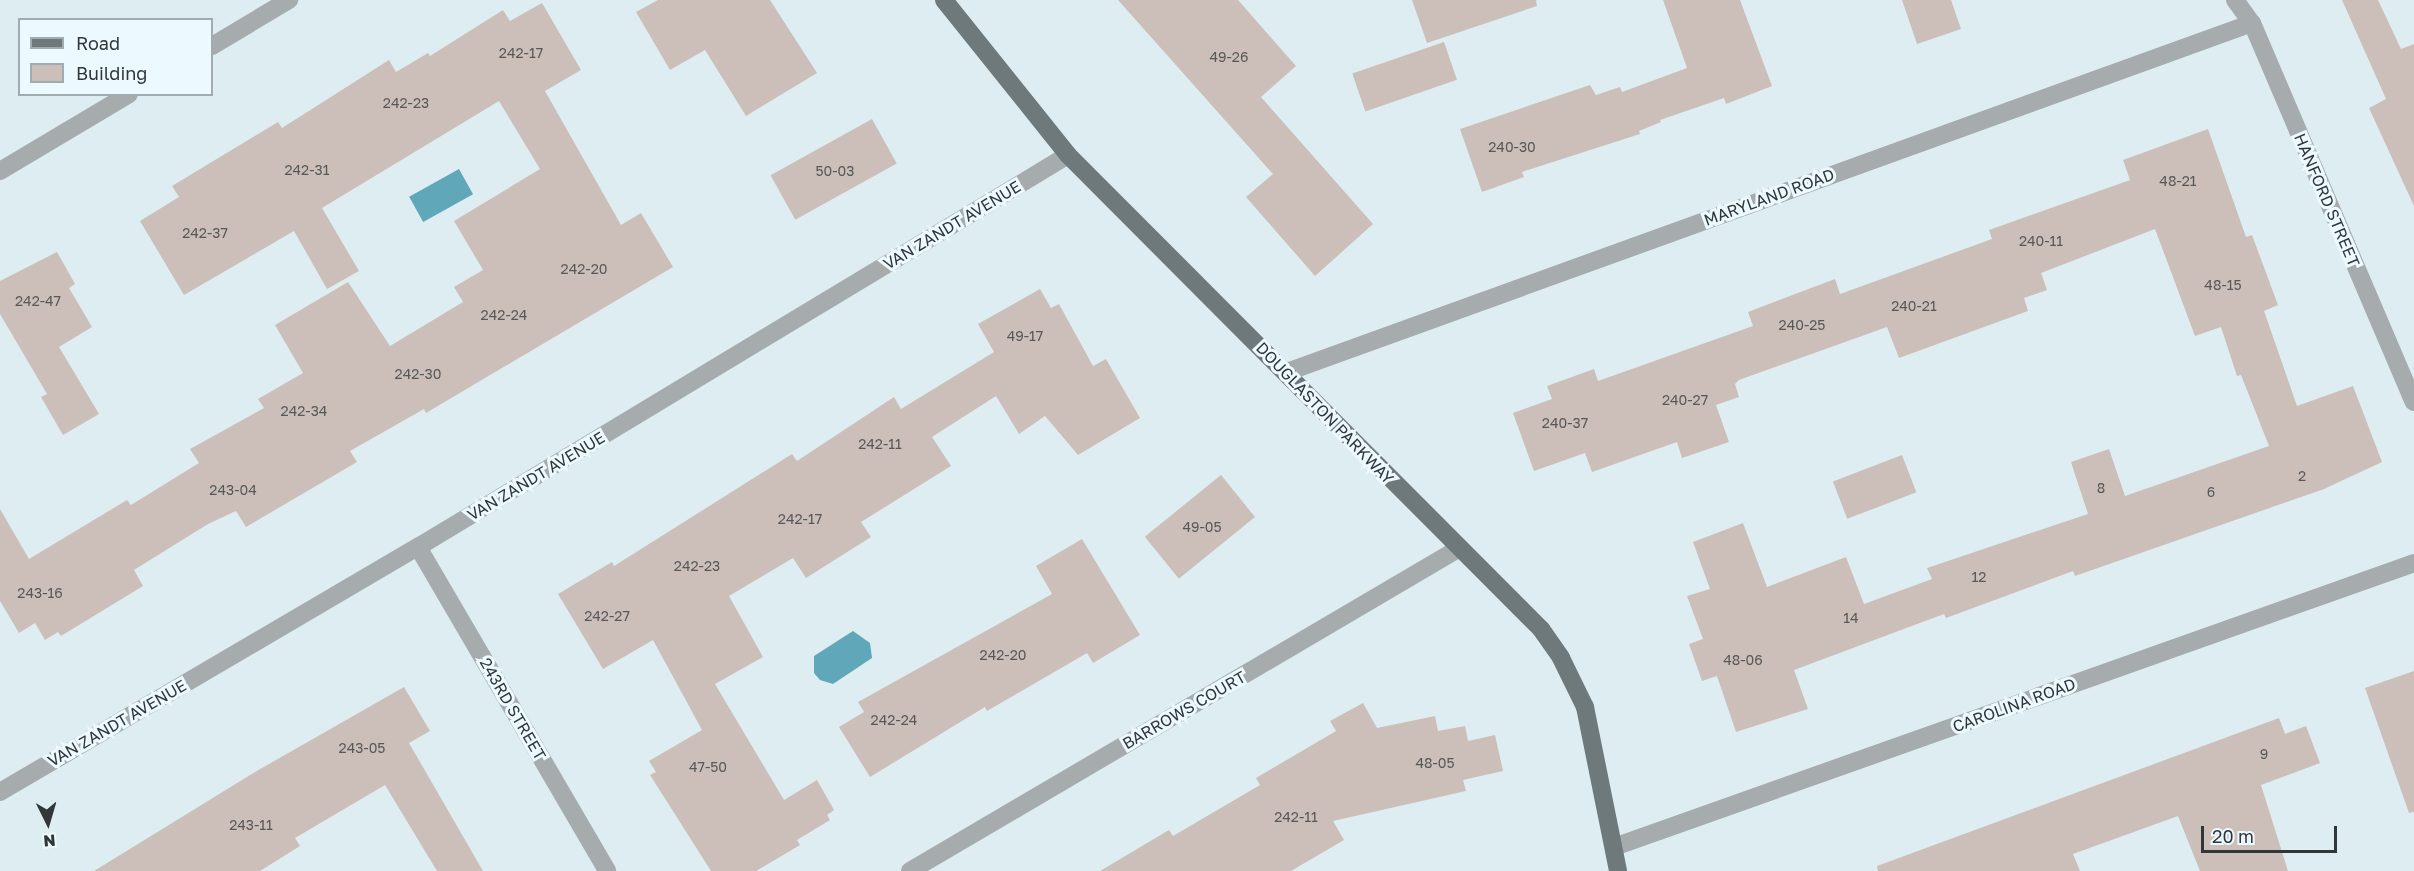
<!DOCTYPE html>
<style>
body{margin:0}
#map{position:relative;width:2414px;height:871px;overflow:hidden;background:#deedf1;font-family:"Golos Text",sans-serif}
div>[style]{position:absolute}
.water>*{inset:0;background:#61a7ba;transform-origin:0 0}
.building>*{inset:0;background:#ccbfb9;transform-origin:0 0}
.minor>*{height:18px;margin:-9px;padding:0 9px;transform-origin:9px;border-radius:9px;background:#a6acae}
.major>*{height:18px;margin:-9px;padding:0 9px;transform-origin:9px;border-radius:9px;background:#6e797c}
span{translate:-50% -50%;white-space:nowrap;text-align:center;line-height:1.15;-webkit-text-stroke:6px #ecfaff;paint-order:stroke}
.number-label{font-size:14px;color:#585858}
.number-label span{-webkit-text-stroke-width:0}
.street-label{font-size:16px;color:#313638}
.legend{position:absolute;left:18px;top:18px;width:195px;height:78px;box-sizing:border-box;background:#ecfaff;border:2px solid #a1acaf;margin:0;padding:8px 10px;list-style:none;font-size:18px;color:#313638}
.legend li{display:flex;align-items:center;gap:12px;height:30px}
.legend b{width:30px;border:2px solid #a1acaf}
.north{position:absolute;left:18px;top:793px;width:60px;height:60px;-webkit-text-stroke:4px #ecfaff;paint-order:stroke;rotate:175deg;font-size:16px;font-weight:700;line-height:24px;text-align:center;color:#313638}
.north::after{content:'';display:block;margin:auto;width:21px;height:27px;background:#313638;clip-path:polygon(50% 0,100% 100%,50% 72%,0 100%)}
.scale{position:absolute;left:2201px;top:826px;width:136px;height:27px;box-sizing:border-box;border:3px solid #313638;border-top:0;padding-left:8px;font-size:18px;line-height:21px;white-space:nowrap;color:#313638;-webkit-text-stroke:4px #ecfaff;paint-order:stroke}
</style>
<div id="map">
<div class="water">
<div style="left:459px;top:169px;width:29px;height:57px;rotate:61deg"></div>
<div style="clip-path:polygon(853px 631px,870px 643px,872px 658px,833px 684px,820px 680px,814px 673px,814px 656px)"></div>
</div>
<div class="building">
<div style="clip-path:polygon(658px 0,770px 0,817px 73px,746px 116px,705px 50px,670px 70px,636px 12px)"></div>
<div style="clip-path:polygon(1118px 0,1238px 0,1296px 66px,1261px 97px,1373px 224px,1315px 276px,1246px 197px,1273px 174px)"></div>
<div style="clip-path:polygon(1412px 0,1536px 0,1537px 6px,1427px 43px)"></div>
<div style="clip-path:polygon(1663px 0,1740px 0,1772px 86px,1726px 104px,1724px 98px,1660px 120px,1661px 122px,1639px 131px,1640px 134px,1522px 172px,1524px 177px,1482px 192px,1460px 129px,1590px 85px,1596px 95px,1620px 87px,1622px 92px,1687px 68px)"></div>
<div style="clip-path:polygon(1902px 0,1951px 0,1961px 29px,1917px 44px)"></div>
<div style="clip-path:polygon(2342px 0,2378px 0,2401px 49px,2414px 44px,2414px 206px,2369px 108px,2386px 99px)"></div>
<div style="clip-path:polygon(542px 3px,581px 70px,545px 91px,621px 225px,641px 213px,673px 267px,426px 413px,424px 409px,350px 451px,357px 462px,246px 527px,236px 511px,208px 524px,134px 570px,143px 586px,61px 636px,58px 632px,45px 640px,35px 623px,19px 633px,0 601px,0 509px,29px 559px,127px 500px,131px 505px,199px 463px,190px 449px,264px 408px,258px 399px,303px 373px,275px 325px,348px 282px,390px 346px,463px 302px,454px 287px,483px 270px,454px 221px,540px 169px,499px 101px,322px 208px,359px 271px,327px 289px,294px 231px,184px 295px,140px 221px,179px 197px,172px 186px,278px 122px,282px 128px,389px 60px,396px 72px,428px 53px,430px 56px,503px 10px,510px 21px)"></div>
<div style="left:1444px;top:42px;width:40px;height:97px;rotate:71deg"></div>
<div style="left:872px;top:119px;width:51px;height:116px;rotate:61deg"></div>
<div style="clip-path:polygon(2208px 129px,2246px 237px,2252px 235px,2278px 305px,2264px 311px,2297px 406px,2353px 386px,2382px 462px,2324px 489px,2075px 576px,2073px 571px,1946px 618px,1944px 614px,1794px 670px,1808px 709px,1736px 732px,1717px 676px,1702px 681px,1689px 644px,1703px 639px,1687px 596px,1710px 589px,1693px 542px,1743px 523px,1767px 587px,1846px 557px,1864px 604px,1932px 579px,1927px 568px,2088px 514px,2071px 462px,2109px 449px,2125px 496px,2269px 446px,2241px 375px,2237px 376px,2221px 327px,2195px 336px,2155px 229px,2041px 273px,2047px 290px,2024px 298px,2028px 311px,1899px 358px,1887px 327px,1739px 380px,1735px 384px,1739px 397px,1716px 405px,1729px 442px,1682px 458px,1677px 442px,1592px 472px,1585px 453px,1534px 471px,1513px 413px,1552px 399px,1547px 386px,1594px 369px,1598px 381px,1753px 326px,1748px 312px,1835px 279px,1840px 294px,1992px 239px,1989px 230px,2130px 180px,2123px 160px)"></div>
<div style="clip-path:polygon(57px 252px,75px 284px,69px 288px,92px 327px,59px 347px,99px 414px,63px 435px,41px 397px,47px 394px,0 314px,0 281px)"></div>
<div style="clip-path:polygon(1040px 289px,1051px 308px,1059px 304px,1093px 366px,1106px 359px,1140px 418px,1078px 455px,1045px 416px,1019px 434px,996px 396px,932px 437px,951px 466px,861px 522px,871px 537px,806px 578px,793px 558px,729px 596px,763px 657px,715px 684px,784px 800px,817px 780px,834px 810px,827px 815px,830px 820px,797px 840px,800px 845px,756px 871px,711px 871px,650px 775px,656px 772px,649px 761px,702px 730px,653px 640px,603px 669px,558px 594px,612px 562px,614px 566px,792px 454px,797px 461px,894px 397px,901px 409px,994px 352px,978px 324px)"></div>
<div style="left:1902px;top:455px;width:40px;height:74px;rotate:69deg"></div>
<div style="left:1221px;top:475px;width:54px;height:98px;rotate:51deg"></div>
<div style="clip-path:polygon(1082px 539px,1140px 635px,1093px 663px,1087px 653px,987px 711px,985px 707px,870px 777px,839px 727px,864px 712px,858px 702px,1052px 594px,1036px 566px)"></div>
<div style="clip-path:polygon(2414px 671px,2414px 812px,2409px 813px,2365px 688px)"></div>
<div style="clip-path:polygon(404px 687px,430px 731px,409px 743px,483px 871px,437px 871px,385px 785px,295px 838px,300px 846px,260px 871px,94px 871px,255px 772px)"></div>
<div style="clip-path:polygon(1363px 703px,1377px 728px,1435px 716px,1438px 731px,1465px 726px,1468px 741px,1495px 735px,1503px 771px,1463px 780px,1466px 791px,1333px 821px,1344px 840px,1291px 871px,1100px 871px,1169px 830px,1173px 836px,1260px 785px,1256px 778px,1336px 731px,1330px 721px)"></div>
<div style="clip-path:polygon(2279px 718px,2285px 734px,2306px 726px,2320px 763px,2261px 785px,2288px 871px,2200px 871px,2178px 816px,2073px 854px,2080px 871px,1878px 871px,1877px 866px)"></div>
</div>
<div class="minor">
<div style="left:2235px;top:0;width:29px;rotate:54deg"></div>
<div style="left:2252px;top:23px;width:412px;rotate:66.9deg"></div>
<div style="left:212px;top:46px;width:90px;rotate:-30.9deg"></div>
<div style="left:0;top:171px;width:150px;rotate:-30.8deg"></div>
<div style="left:1287px;top:372px;width:1026px;rotate:-19.88deg"></div>
<div style="left:418px;top:547px;width:375px;rotate:59.7deg"></div>
<div style="left:0;top:792px;width:485px;rotate:-30.4deg"></div>
<div style="left:418px;top:547px;width:759px;rotate:-31.09deg"></div>
<div style="left:1614px;top:847px;width:849px;rotate:-19.54deg"></div>
<div style="left:910px;top:871px;width:636px;rotate:-30.44deg"></div>
</div>
<div class="major">
<div style="left:944px;top:0;width:198px;rotate:51.3deg"></div>
<div style="left:1068px;top:155px;width:670px;rotate:45.06deg"></div>
<div style="left:1541px;top:629px;width:35px;rotate:55deg"></div>
<div style="left:1561px;top:658px;width:55px;rotate:63.9deg"></div>
<div style="left:1585px;top:707px;width:167px;rotate:78.6deg"></div>
</div>
<div class="number-label">
<span style="left:521px;top:53px">242-17</span>
<span style="left:1229px;top:57px">49-26</span>
<span style="left:406px;top:103px">242-23</span>
<span style="left:1512px;top:147px">240-30</span>
<span style="left:307px;top:170px">242-31</span>
<span style="left:835px;top:171px">50-03</span>
<span style="left:2178px;top:181px">48-21</span>
<span style="left:205px;top:233px">242-37</span>
<span style="left:2041px;top:241px">240-11</span>
<span style="left:584px;top:269px">242-20</span>
<span style="left:2223px;top:285px">48-15</span>
<span style="left:38px;top:301px">242-47</span>
<span style="left:1914px;top:306px">240-21</span>
<span style="left:504px;top:315px">242-24</span>
<span style="left:1802px;top:325px">240-25</span>
<span style="left:1025px;top:336px">49-17</span>
<span style="left:418px;top:374px">242-30</span>
<span style="left:1685px;top:400px">240-27</span>
<span style="left:304px;top:411px">242-34</span>
<span style="left:1565px;top:423px">240-37</span>
<span style="left:880px;top:444px">242-11</span>
<span style="left:2302px;top:476px">2</span>
<span style="left:2101px;top:488px">8</span>
<span style="left:233px;top:490px">243-04</span>
<span style="left:2211px;top:492px">6</span>
<span style="left:800px;top:519px">242-17</span>
<span style="left:1202px;top:527px">49-05</span>
<span style="left:697px;top:566px">242-23</span>
<span style="left:1979px;top:577px">12</span>
<span style="left:40px;top:593px">243-16</span>
<span style="left:607px;top:616px">242-27</span>
<span style="left:1851px;top:618px">14</span>
<span style="left:1003px;top:655px">242-20</span>
<span style="left:1743px;top:660px">48-06</span>
<span style="left:894px;top:720px">242-24</span>
<span style="left:362px;top:748px">243-05</span>
<span style="left:2264px;top:754px">9</span>
<span style="left:1435px;top:763px">48-05</span>
<span style="left:708px;top:767px">47-50</span>
<span style="left:1296px;top:817px">242-11</span>
<span style="left:251px;top:825px">243-11</span>
</div>
<div class="street-label">
<span style="left:1769px;top:197px;rotate:-20deg">MARYLAND ROAD</span>
<span style="left:2327px;top:200px;rotate:67deg">HANFORD STREET</span>
<span style="left:952px;top:225px;rotate:-31deg">VAN ZANDT AVENUE</span>
<span style="left:1325px;top:413px;rotate:46deg">DOUGLASTON PARKWAY</span>
<span style="left:536px;top:476px;rotate:-31deg">VAN ZANDT AVENUE</span>
<span style="left:2014px;top:705px;rotate:-20deg">CAROLINA ROAD</span>
<span style="left:513px;top:709px;rotate:60deg">243RD STREET</span>
<span style="left:1184px;top:710px;rotate:-30deg">BARROWS COURT</span>
<span style="left:117px;top:723px;rotate:-30deg">VAN ZANDT AVENUE</span>
</div>
<ul class="legend">
<li><b style="height:8px;background:#6e797c"></b>Road</li>
<li><b style="height:16px;background:#ccbfb9"></b>Building</li>
</ul>
<div class="north">N</div>
<div class="scale">20 m</div>
</div>
